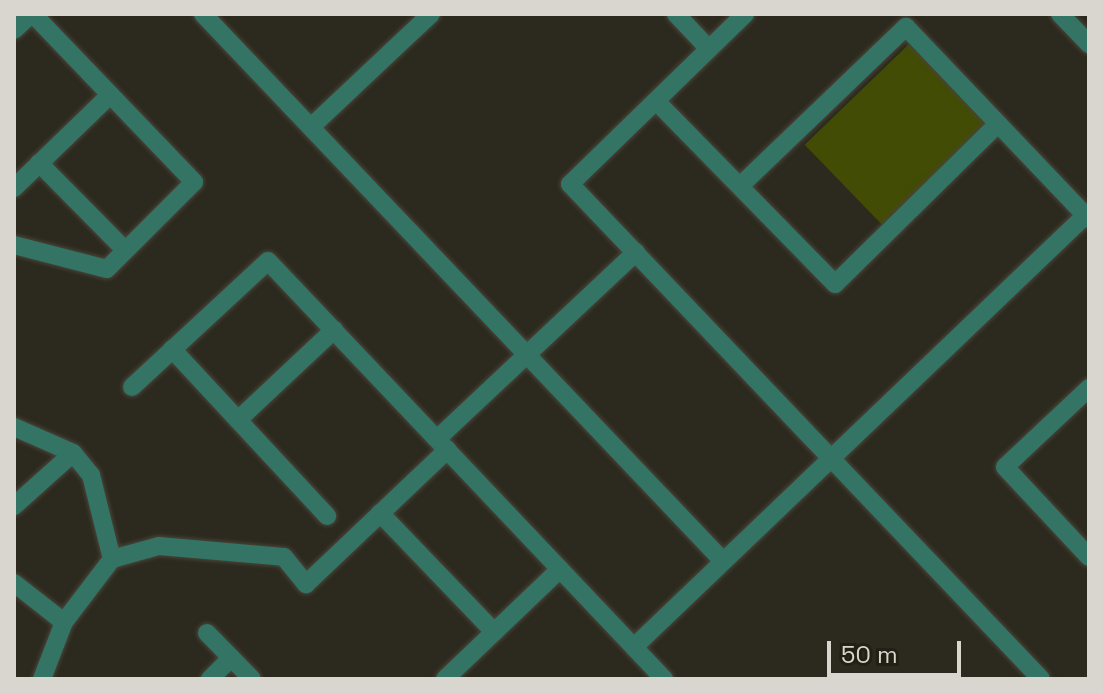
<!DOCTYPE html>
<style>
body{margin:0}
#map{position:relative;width:1103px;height:693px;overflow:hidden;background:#2c291e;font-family:"Space Grotesk",sans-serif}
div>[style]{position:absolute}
.green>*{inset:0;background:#434c04;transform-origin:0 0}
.roads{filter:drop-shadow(0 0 2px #48453a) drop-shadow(0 0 2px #48453a)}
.minor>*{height:18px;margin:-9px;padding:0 9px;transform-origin:9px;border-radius:9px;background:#337464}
span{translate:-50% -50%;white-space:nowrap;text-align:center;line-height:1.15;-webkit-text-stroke:8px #221f14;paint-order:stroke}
.frame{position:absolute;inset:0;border:16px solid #d8d6cf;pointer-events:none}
.scale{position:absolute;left:827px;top:641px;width:134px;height:36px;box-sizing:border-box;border:4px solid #d8d6cf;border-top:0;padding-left:10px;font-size:24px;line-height:28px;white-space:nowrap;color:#d8d6cf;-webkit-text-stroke:6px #221f14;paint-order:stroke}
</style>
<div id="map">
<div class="green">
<div style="left:909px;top:44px;width:111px;height:145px;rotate:46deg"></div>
</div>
<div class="roads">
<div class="minor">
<div style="left:203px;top:14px;width:755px;rotate:46.45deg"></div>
<div style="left:676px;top:14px;width:48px;rotate:46.7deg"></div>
<div style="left:745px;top:14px;width:244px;rotate:135.8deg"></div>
<div style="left:570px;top:184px;width:683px;rotate:46.42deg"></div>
<div style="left:1060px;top:14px;width:42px;rotate:46deg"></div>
<div style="left:14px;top:30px;width:23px;rotate:-43deg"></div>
<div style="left:656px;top:101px;width:256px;rotate:45.6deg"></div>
<div style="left:835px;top:284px;width:228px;rotate:-44.5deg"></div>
<div style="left:311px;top:127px;width:165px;rotate:-43.3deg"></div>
<div style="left:39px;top:163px;width:122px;rotate:45.3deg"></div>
<div style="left:740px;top:186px;width:230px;rotate:-43.8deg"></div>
<div style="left:906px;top:27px;width:265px;rotate:46.4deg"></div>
<div style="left:14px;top:188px;width:134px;rotate:-44.1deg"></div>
<div style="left:14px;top:245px;width:96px;rotate:14.5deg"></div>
<div style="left:107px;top:269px;width:123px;rotate:-45deg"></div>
<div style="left:194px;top:182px;width:233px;rotate:-133.8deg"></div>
<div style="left:172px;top:349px;width:228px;rotate:47.1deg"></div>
<div style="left:132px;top:387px;width:185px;rotate:-42.8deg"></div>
<div style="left:268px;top:261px;width:576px;rotate:46.55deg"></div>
<div style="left:1089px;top:388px;width:115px;rotate:136.8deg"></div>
<div style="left:1005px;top:467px;width:123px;rotate:47deg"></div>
<div style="left:238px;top:420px;width:132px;rotate:-43.2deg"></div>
<div style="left:14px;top:427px;width:64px;rotate:23.8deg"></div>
<div style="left:73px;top:453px;width:28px;rotate:51deg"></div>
<div style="left:91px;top:475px;width:87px;rotate:76deg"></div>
<div style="left:437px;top:439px;width:273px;rotate:-43.2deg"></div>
<div style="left:14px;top:506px;width:79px;rotate:-41.9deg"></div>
<div style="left:380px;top:513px;width:165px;rotate:46.2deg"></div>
<div style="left:14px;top:583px;width:63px;rotate:38deg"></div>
<div style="left:207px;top:633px;width:64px;rotate:45.6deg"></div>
<div style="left:634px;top:647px;width:629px;rotate:-43.71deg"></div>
<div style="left:42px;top:679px;width:61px;rotate:-68.9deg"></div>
<div style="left:64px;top:622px;width:79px;rotate:-52.7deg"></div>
<div style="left:112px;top:559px;width:49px;rotate:-15.5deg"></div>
<div style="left:159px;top:546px;width:125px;rotate:5deg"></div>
<div style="left:284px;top:557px;width:35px;rotate:51deg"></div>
<div style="left:306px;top:584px;width:195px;rotate:-43.5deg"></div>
<div style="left:210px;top:679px;width:30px;rotate:-45deg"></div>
<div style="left:445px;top:679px;width:159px;rotate:-43.7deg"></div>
</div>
</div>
<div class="frame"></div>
<div class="scale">50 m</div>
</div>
